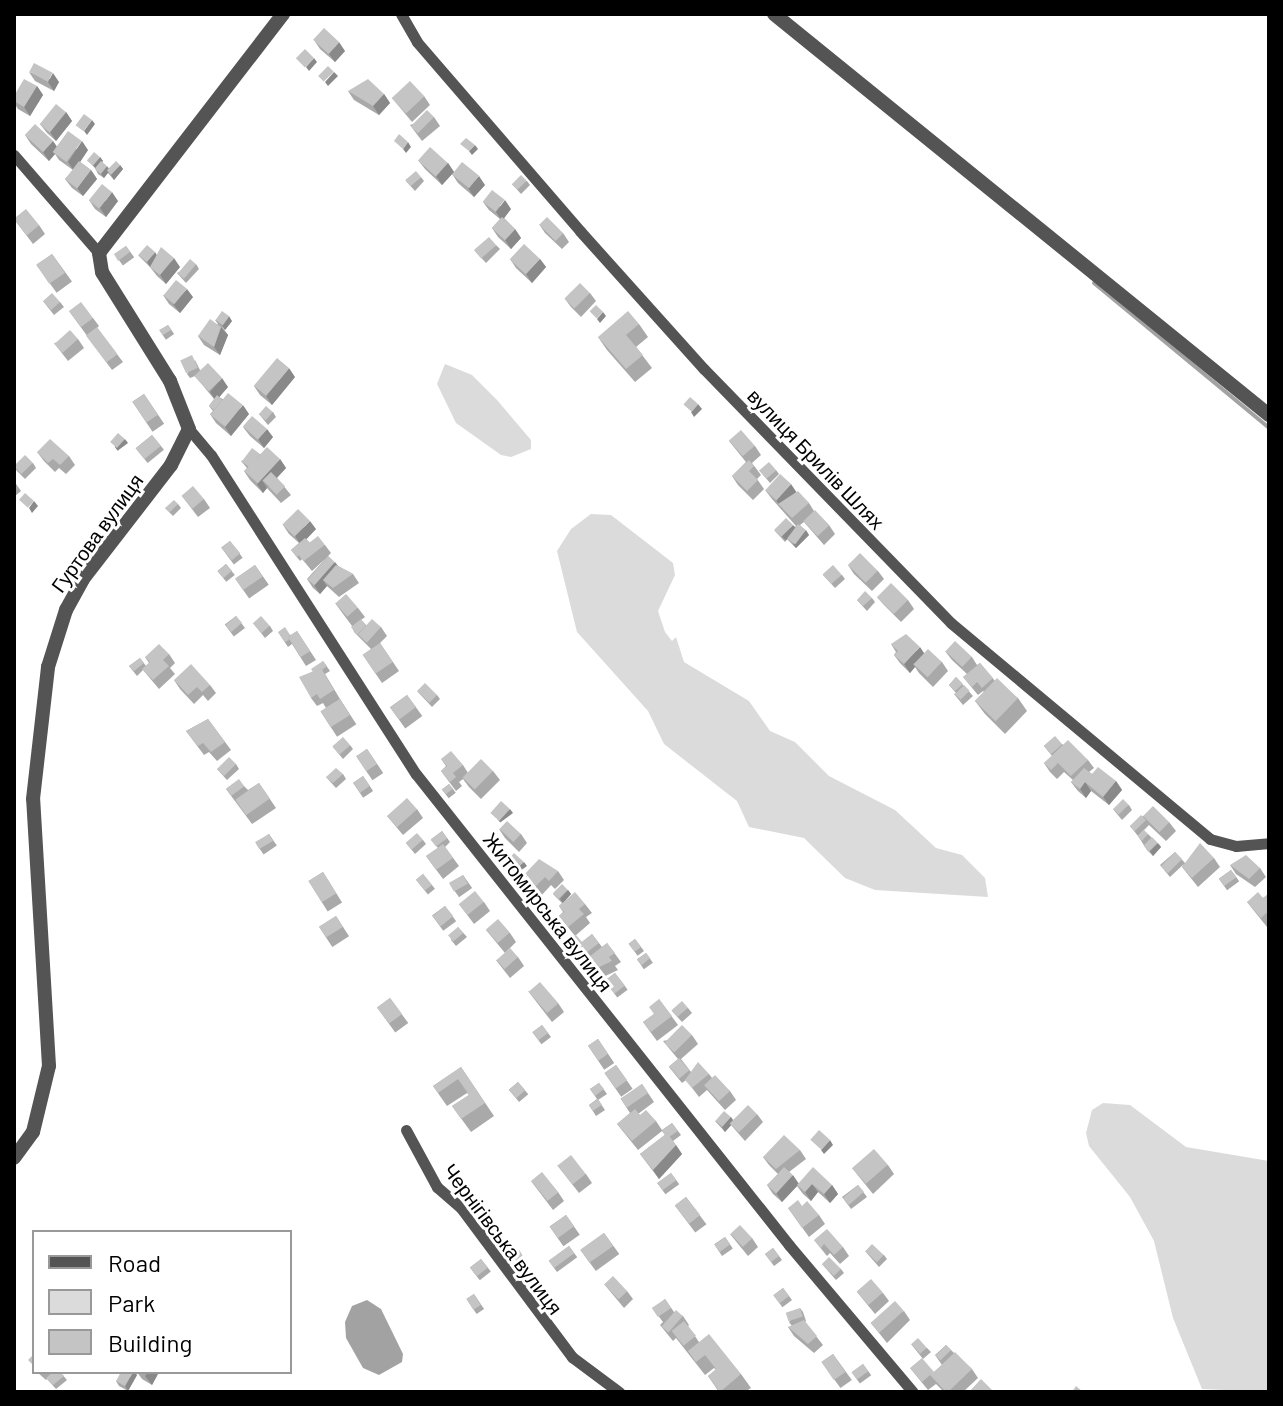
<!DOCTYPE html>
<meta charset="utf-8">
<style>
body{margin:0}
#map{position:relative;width:1283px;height:1406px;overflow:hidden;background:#fff;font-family:Barlow,sans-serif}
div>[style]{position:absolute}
.green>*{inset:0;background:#dbdbdb}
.water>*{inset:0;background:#a2a2a2}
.stream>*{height:4px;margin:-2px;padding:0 2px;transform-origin:2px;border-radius:2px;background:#a2a2a2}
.minor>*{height:11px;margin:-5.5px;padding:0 5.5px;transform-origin:5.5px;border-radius:5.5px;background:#545454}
.tertiary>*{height:14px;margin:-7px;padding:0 7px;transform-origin:7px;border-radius:7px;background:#545454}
.wall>*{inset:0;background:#a9a9a9;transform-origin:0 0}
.shaded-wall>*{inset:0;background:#898989;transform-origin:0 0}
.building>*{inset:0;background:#c4c4c4;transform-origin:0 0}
span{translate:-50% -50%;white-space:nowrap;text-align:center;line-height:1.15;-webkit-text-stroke:6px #fff;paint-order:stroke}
.street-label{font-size:20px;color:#000}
.frame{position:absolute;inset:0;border:16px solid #000;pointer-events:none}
.legend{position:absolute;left:32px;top:1230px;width:260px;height:144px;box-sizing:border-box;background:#fff;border:2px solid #999;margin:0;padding:10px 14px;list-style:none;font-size:24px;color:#000}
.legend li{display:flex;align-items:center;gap:16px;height:40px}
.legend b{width:40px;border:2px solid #999}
</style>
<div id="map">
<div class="green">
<div style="clip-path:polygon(445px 364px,472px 375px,497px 400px,531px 440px,531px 449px,511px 457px,501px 455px,456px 423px,437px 384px)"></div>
<div style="clip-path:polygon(591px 514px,611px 515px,673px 563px,675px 575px,658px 611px,665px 632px,672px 641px,676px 637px,684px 662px,749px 701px,770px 731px,795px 742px,829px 776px,895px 810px,936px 848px,962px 855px,985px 878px,988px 897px,875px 890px,845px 878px,804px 838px,749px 827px,737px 801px,664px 744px,648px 711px,577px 632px,557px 551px,571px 529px)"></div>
<div style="clip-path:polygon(1103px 1103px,1130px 1105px,1186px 1147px,1269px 1161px,1269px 1392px,1202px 1389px,1173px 1318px,1154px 1241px,1130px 1197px,1089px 1146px,1086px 1133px,1092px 1110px)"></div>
</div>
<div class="water">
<div style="clip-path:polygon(367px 1300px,381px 1309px,403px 1354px,402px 1362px,379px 1375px,363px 1368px,346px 1338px,345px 1322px,352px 1306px)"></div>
</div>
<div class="stream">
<div style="left:1094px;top:283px;width:227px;rotate:39.6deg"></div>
</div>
<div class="minor">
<div style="left:401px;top:14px;width:32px;rotate:60deg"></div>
<div style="left:417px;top:42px;width:250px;rotate:49.2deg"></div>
<div style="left:580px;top:231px;width:186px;rotate:48.1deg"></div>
<div style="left:704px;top:369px;width:354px;rotate:45.8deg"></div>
<div style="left:951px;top:623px;width:337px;rotate:39.8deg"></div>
<div style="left:1210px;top:839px;width:27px;rotate:15deg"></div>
<div style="left:1236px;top:846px;width:33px;rotate:-5deg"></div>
<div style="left:14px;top:155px;width:130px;rotate:49.1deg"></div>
<div style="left:189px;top:429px;width:34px;rotate:50deg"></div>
<div style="left:211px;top:455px;width:379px;rotate:57.3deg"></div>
<div style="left:416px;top:774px;width:601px;rotate:51.62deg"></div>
<div style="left:789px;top:1245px;width:192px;rotate:49.9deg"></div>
<div style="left:406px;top:1130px;width:65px;rotate:61.5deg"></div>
<div style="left:437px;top:1187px;width:32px;rotate:41deg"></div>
<div style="left:461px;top:1208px;width:186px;rotate:53.3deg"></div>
<div style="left:572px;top:1357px;width:59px;rotate:36.7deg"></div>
</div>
<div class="tertiary">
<div style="left:774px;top:14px;width:637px;rotate:39.01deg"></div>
<div style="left:14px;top:1158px;width:32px;rotate:-54deg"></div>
<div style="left:33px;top:1132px;width:68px;rotate:-76.4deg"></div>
<div style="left:49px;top:1066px;width:267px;rotate:-93.4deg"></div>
<div style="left:33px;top:799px;width:133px;rotate:-83.5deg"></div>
<div style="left:48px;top:667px;width:60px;rotate:-72.5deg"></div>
<div style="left:66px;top:610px;width:35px;rotate:-61deg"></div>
<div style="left:83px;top:579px;width:144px;rotate:-52.3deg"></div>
<div style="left:171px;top:465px;width:40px;rotate:-63.4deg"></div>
<div style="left:189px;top:429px;width:52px;rotate:-111.6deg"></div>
<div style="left:170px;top:381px;width:128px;rotate:-122deg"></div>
<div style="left:102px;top:272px;width:19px;rotate:-99deg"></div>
<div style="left:99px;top:253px;width:302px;rotate:-52.4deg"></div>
</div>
<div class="wall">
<div style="clip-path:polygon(314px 40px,345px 51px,335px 62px,320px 49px)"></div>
<div style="clip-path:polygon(29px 72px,59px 82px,54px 91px,35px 81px)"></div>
<div style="clip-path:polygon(37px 86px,43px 95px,30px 116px,18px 109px,14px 103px,14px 96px)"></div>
<div style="clip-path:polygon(348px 91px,384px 94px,390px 103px,379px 115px,354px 100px)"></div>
<div style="clip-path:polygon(424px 96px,430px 105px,412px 122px,392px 98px)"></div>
<div style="clip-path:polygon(66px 112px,72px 121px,56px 141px,47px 133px,40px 124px)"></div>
<div style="clip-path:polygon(434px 117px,440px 126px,422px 141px,410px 125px)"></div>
<div style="clip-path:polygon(25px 135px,53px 141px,57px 147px,88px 150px,80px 162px,91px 170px,97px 179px,83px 196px,72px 188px,65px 179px,73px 170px,59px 160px,55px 154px,49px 161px,31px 144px)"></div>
<div style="clip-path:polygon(100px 157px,103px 161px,102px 162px,109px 169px,120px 165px,123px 169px,114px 180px,108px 173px,104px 178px,98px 174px,95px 168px,87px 160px)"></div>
<div style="clip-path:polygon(418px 160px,448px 163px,454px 172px,485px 185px,474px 197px,458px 183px,452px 174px,453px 173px,442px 185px,425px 169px)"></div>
<div style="clip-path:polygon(421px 177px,424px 181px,415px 191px,406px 181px)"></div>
<div style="clip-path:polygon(527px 181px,530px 185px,521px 194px,512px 184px)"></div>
<div style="clip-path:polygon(89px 200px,118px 201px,106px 217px,95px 209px)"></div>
<div style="clip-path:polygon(483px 202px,511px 209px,504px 218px,515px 229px,521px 238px,511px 249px,498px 237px,492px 228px,500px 219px,489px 210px)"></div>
<div style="clip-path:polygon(14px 219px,39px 225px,45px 234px,33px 244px)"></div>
<div style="clip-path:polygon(539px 224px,563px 233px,569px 242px,562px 249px,545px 233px)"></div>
<div style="clip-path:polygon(496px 245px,500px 249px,486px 263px,475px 251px)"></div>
<div style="left:126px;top:246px;width:14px;height:14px;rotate:54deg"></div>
<div style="left:52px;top:254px;width:34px;height:19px;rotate:54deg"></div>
<div style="clip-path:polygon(138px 255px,157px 255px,180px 267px,166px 284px,157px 276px,150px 267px,152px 264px,150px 267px)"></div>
<div style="clip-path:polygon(510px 259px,540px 259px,546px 267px,532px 283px,516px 268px)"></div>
<div style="clip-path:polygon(196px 264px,199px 269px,186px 283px,177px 273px)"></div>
<div style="clip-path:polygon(590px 293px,596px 301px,581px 317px,571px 307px,565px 299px)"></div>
<div style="clip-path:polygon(163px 295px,193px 297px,180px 313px,169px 304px)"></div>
<div style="clip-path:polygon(43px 301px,60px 302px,64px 307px,54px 315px)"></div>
<div style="clip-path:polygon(69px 311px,93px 318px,99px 326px,97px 328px,123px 362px,112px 370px)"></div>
<div style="clip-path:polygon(215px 320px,232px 321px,225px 330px,222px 327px,228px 335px,220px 355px,204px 345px,198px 336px,218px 324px)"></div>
<div style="clip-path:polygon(639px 324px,648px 337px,636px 347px,652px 368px,635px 382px,607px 350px,598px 337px)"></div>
<div style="left:168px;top:325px;width:11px;height:10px;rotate:56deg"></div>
<div style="clip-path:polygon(78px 339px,84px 348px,68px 361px,54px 343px)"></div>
<div style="clip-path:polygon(195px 360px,200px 370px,228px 387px,219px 397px,249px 414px,231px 436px,216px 423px,210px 414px,213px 411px,209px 406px,214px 399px,195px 376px,190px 378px,187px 374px)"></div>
<div style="clip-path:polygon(295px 377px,272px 405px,260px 395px,254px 386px)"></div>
<div style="left:144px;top:394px;width:36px;height:14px;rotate:56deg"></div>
<div style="clip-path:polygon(273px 412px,276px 417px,268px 425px,259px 414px)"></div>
<div style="clip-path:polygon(243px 427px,273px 437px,264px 448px,250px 436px)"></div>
<div style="left:152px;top:435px;width:19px;height:21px;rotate:51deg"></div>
<div style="clip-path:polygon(729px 441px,755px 446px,761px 455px,752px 463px,761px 475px,757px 479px,764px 489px,753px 500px,738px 485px,732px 476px,746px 462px)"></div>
<div style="clip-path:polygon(37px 452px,69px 456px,75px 465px,66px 474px,59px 468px,55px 472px,44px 461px)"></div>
<div style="clip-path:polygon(260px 454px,280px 459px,286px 468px,277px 478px,291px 495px,281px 503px,267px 488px,263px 493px,250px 480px,244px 471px,247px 468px,241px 461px)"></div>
<div style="clip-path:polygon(33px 463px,36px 468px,25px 479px,17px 471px,14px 467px)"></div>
<div style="clip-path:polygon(759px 470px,776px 470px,779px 474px,770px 483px)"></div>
<div style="clip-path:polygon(14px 481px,21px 491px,14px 497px)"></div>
<div style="clip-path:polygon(765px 490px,796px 492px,809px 503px,814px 511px,829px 525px,835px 534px,824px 545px,804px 522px,800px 525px,809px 535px,796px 548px,787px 539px,785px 542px,775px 531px,795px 527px,796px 526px,772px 499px)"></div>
<div style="clip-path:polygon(182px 496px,204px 499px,210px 508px,198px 517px)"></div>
<div style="clip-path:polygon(178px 504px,181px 508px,173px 516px,165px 508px)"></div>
<div style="clip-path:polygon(283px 525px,316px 529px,306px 539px,310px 543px,325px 545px,331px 553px,328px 556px,338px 566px,353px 574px,359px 583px,339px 597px,327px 586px,320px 594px,313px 588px,307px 579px,325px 559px,312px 571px,302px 559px,300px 561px,291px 550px,299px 543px,289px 534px)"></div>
<div style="left:230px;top:541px;width:21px;height:11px;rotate:53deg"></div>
<div style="left:226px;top:564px;width:14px;height:11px;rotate:51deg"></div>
<div style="left:255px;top:565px;width:24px;height:24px;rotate:55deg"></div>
<div style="clip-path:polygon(848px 565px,878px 571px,884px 579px,872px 591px,854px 574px)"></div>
<div style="clip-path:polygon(823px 575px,842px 575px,845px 579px,835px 588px)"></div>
<div style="clip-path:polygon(877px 597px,908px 600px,914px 609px,901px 622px,884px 605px)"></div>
<div style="clip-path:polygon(872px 598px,875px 602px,867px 611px,857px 600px)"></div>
<div style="clip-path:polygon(335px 603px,358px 608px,365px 617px,361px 620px,366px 625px,381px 627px,387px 636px,380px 643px,399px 671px,382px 683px,363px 655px,371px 649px,354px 632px,352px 626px)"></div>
<div style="left:236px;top:616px;width:15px;height:14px;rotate:53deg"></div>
<div style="clip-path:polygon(253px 623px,270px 626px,273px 631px,265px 638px)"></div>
<div style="clip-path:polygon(297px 631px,316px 660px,306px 666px,292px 644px,288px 647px,278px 632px,291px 635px)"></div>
<div style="clip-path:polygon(891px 644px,924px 653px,942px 662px,948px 671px,933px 687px,919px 673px,915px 667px,910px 673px,900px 663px,894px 655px,896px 652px)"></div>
<div style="clip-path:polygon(945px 651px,972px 657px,977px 665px,980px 663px,995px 681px,1018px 698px,1027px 711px,1005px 734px,985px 714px,975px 701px,984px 692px,983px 691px,978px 695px,963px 677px,967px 674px,952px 660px)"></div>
<div style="clip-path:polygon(169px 654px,175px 663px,170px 668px,175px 674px,159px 689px,143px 670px,137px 676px,129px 666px,140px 658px,146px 666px,149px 663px,145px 657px)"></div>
<div style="clip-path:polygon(323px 661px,330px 671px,325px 674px,340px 699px,326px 708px,323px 703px,317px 706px,311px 698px,313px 672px)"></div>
<div style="clip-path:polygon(956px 677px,973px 696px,963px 705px,954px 694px,956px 693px,949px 685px)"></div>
<div style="clip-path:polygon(174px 680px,210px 685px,216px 693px,208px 701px,203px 695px,194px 704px,180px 689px)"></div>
<div style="clip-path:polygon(417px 691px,437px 695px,440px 699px,432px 707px)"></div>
<div style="left:407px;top:695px;width:26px;height:21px;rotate:54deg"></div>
<div style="left:340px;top:699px;width:30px;height:23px;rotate:57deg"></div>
<div style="clip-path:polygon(208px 719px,231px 750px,217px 761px,209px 752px,204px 755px,186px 731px)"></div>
<div style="clip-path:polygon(1062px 744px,1088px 760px,1094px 768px,1089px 772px,1092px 774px,1116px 781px,1122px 790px,1109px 805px,1091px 791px,1086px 798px,1078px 791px,1071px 782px,1073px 780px,1064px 772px,1057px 779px,1050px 772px,1044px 763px,1052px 756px,1044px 746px)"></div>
<div style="clip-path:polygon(350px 745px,353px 749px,343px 759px,333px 747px)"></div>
<div style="left:367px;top:749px;width:29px;height:13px;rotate:56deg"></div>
<div style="clip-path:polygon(441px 759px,463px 765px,468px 773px,493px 771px,500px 780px,481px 799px,469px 787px,463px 779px,459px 782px,462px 786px,456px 791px,441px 771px,446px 766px)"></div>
<div style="clip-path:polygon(236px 764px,239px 769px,227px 780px,217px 769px)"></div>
<div style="clip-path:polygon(343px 774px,346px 779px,336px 788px,326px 777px)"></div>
<div style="left:363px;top:776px;width:18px;height:12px;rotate:56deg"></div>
<div style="clip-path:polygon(259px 783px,276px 808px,252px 824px,226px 789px,244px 786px,248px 790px)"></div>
<div style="left:449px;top:784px;width:11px;height:9px;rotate:52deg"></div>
<div style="clip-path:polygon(1129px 805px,1132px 810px,1122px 820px,1113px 809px)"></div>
<div style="clip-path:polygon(417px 809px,423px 818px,403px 835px,387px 816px)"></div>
<div style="clip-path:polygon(1143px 816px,1169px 822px,1176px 831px,1166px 841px,1149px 825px,1138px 836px,1130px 826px)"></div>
<div style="clip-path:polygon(499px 829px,521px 834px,527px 843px,519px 852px,505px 838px)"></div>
<div style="clip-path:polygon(442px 831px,450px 842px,445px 847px,459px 866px,443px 879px,426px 856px,438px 848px,431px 840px)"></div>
<div style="left:269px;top:834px;width:14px;height:16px;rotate:56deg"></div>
<div style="clip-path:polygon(1148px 834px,1161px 847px,1153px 856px,1147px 850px,1138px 836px)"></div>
<div style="clip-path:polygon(423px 840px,426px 844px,415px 854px,406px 843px)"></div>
<div style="clip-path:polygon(1175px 852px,1185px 863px,1214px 858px,1220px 867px,1198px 887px,1182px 867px,1184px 864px,1170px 877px,1160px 865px)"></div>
<div style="clip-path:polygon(1230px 865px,1260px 868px,1266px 877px,1255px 887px,1236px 874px)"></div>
<div style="left:1231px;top:870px;width:14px;height:15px;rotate:54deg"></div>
<div style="clip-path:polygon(558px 871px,564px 880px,555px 889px,551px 885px,540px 897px,528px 885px,522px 877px)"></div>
<div style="left:323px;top:872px;width:36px;height:17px;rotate:58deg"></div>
<div style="left:423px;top:874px;width:19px;height:9px;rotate:51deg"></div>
<div style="left:463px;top:875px;width:16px;height:16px;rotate:55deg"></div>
<div style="clip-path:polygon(568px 890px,571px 894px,565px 901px,585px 904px,592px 913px,586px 917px,590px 923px,575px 936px,559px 916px,563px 912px,559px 906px,562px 903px,553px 894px)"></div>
<div style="clip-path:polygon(1269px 894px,1269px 925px,1267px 927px,1247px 902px,1263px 898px)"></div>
<div style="clip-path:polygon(484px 902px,490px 911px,474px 924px,459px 904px)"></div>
<div style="left:445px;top:906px;width:19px;height:16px;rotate:54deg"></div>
<div style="left:336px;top:916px;width:24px;height:20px;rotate:57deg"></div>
<div style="clip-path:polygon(458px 927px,467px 937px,456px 946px,451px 940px)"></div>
<div style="clip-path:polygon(486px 930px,510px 933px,516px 942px,505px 953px)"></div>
<div style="clip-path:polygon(592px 934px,602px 947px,607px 943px,621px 962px,615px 966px,618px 970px,599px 979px,588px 965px,583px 968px,565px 944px,582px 942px)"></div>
<div style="left:635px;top:939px;width:15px;height:8px;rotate:53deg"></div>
<div style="left:646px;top:953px;width:12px;height:11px;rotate:55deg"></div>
<div style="clip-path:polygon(518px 957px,524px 966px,510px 978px,496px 960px)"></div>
<div style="left:615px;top:973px;width:21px;height:13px;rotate:53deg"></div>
<div style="clip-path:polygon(528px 991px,558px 1003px,564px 1012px,552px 1022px)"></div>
<div style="left:390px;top:998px;width:31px;height:16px;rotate:54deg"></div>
<div style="clip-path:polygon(659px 999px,678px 1025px,657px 1041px,643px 1022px,654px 1014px)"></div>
<div style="clip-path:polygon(688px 1008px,692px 1013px,682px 1022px,672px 1011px)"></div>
<div style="left:542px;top:1025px;width:15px;height:12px;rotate:53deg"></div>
<div style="clip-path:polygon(692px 1035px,698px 1044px,681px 1059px,691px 1072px,709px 1074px,712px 1078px,730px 1091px,736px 1100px,725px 1110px,707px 1090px,699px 1097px,686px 1080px,682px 1083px,669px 1067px,678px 1059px,663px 1041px)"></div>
<div style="left:598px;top:1039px;width:29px;height:12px;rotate:56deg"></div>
<div style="left:616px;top:1065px;width:29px;height:14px;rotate:55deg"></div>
<div style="clip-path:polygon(461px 1067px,494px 1116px,471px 1132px,452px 1106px,469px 1095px,467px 1093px,447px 1106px,433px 1086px)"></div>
<div style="left:518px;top:1082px;width:16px;height:12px;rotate:50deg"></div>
<div style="clip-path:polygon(599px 1083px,607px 1094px,598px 1100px,605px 1110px,596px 1116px,589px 1105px,597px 1099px,590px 1089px)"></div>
<div style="clip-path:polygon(642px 1084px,654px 1102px,638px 1114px,656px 1121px,662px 1130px,672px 1123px,681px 1135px,673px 1141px,682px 1154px,659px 1179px,640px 1154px,665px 1135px,662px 1131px,638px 1150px,617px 1124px,630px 1113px,621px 1099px)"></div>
<div style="clip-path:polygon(757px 1114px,763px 1122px,745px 1141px,731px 1125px,725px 1132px,715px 1121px,731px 1117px,733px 1120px)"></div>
<div style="clip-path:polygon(800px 1150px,806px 1159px,789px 1172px,798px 1183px,832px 1185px,838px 1194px,830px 1203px,818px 1192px,811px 1201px,803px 1194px,797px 1186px,782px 1202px,773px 1194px,767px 1185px,778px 1174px,769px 1165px,763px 1157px)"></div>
<div style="clip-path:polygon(557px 1165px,586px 1174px,592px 1183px,579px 1193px)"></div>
<div style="clip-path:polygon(888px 1165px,894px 1174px,873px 1194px,852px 1168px)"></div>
<div style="left:671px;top:1173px;width:14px;height:17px;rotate:54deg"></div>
<div style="clip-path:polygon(531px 1181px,558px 1192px,564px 1201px,553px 1210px)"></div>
<div style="left:858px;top:1185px;width:15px;height:20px;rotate:53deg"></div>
<div style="left:686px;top:1197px;width:34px;height:14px;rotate:53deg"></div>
<div style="clip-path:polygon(802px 1206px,819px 1215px,825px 1224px,809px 1237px,788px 1208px)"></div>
<div style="left:566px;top:1215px;width:24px;height:20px;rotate:55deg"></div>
<div style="left:604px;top:1233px;width:26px;height:29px;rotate:54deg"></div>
<div style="clip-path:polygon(730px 1234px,752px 1238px,758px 1247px,748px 1256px)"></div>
<div style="left:725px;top:1237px;width:14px;height:13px;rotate:56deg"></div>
<div style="clip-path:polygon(814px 1240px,843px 1247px,849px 1256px,840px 1264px,830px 1253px,827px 1256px)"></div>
<div style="left:569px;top:1246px;width:14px;height:25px;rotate:54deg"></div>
<div style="left:773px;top:1248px;width:15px;height:10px;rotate:53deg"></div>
<div style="left:519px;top:1250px;width:19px;height:13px;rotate:58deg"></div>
<div style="clip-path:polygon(865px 1251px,884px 1255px,887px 1259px,879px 1267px)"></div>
<div style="left:481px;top:1259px;width:16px;height:14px;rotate:52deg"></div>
<div style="clip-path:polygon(822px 1264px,841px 1269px,844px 1273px,836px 1280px)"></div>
<div style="clip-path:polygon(604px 1284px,627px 1291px,633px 1299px,624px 1308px)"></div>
<div style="left:783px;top:1288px;width:15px;height:12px;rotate:53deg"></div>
<div style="clip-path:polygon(857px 1292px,883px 1293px,889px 1301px,875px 1314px)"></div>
<div style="left:474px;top:1294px;width:18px;height:9px;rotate:56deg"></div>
<div style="clip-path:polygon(665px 1299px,674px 1312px,683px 1316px,689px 1325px,688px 1326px,699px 1342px,741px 1374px,751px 1388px,745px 1392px,719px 1392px,708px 1376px,716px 1370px,714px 1368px,705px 1375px,676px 1338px,673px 1341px,660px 1325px,663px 1322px,653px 1309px)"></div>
<div style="clip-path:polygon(800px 1308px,803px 1312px,806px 1321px,805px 1322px,823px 1345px,814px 1353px,794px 1336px,788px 1327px,792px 1326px,789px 1322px)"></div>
<div style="clip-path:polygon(904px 1311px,910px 1320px,887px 1343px,871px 1323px)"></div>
<div style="clip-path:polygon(911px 1344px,927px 1348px,931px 1352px,923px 1359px)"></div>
<div style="clip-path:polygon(946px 1345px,954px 1353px,972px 1369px,978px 1378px,963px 1392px,944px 1392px,936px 1384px,928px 1390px,910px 1368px,934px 1372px,942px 1365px,935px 1355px)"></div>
<div style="left:833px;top:1354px;width:32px;height:14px;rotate:54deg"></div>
<div style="left:863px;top:1364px;width:14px;height:14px;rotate:54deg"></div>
<div style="clip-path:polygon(37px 1372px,60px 1372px,67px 1380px,56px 1389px,47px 1379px,46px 1380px)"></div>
<div style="clip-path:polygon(137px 1372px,159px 1372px,152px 1385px,142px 1379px)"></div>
<div style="clip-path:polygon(137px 1375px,128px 1391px,119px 1386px,116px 1381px)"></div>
</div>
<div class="shaded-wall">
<div style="clip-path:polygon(339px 42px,345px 51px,335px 62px,329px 54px)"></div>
<div style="clip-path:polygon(314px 58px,317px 62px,309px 71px,306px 67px)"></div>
<div style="clip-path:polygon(334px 72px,338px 76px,328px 86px,325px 82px)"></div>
<div style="clip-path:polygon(53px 73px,59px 82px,54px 91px,48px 82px)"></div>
<div style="clip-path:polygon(37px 86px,43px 95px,30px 116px,24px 107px)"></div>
<div style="clip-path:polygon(384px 94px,390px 103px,379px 115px,373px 106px)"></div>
<div style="clip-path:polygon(66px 112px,72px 121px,56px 141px,50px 132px)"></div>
<div style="clip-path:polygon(92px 120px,95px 124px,87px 135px,84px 131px)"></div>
<div style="clip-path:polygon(53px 141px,59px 150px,53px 152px,55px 154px,49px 161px,43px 152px)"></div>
<div style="clip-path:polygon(82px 141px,88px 150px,74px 171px,68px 162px)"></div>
<div style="clip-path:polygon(408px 142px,411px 147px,406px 153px,403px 149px)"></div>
<div style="clip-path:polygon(475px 145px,478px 149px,472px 155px,469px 151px)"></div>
<div style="clip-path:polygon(100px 157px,103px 161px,96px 169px,93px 165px)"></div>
<div style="clip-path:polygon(448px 163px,454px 172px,442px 185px,436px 176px)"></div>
<div style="clip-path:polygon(120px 165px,123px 169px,114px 180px,111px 175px)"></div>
<div style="clip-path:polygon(107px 166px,110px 170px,104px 178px,101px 174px)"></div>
<div style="clip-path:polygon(91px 170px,97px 179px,83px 196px,77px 188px)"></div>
<div style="clip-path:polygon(479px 176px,485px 185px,474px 197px,468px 188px)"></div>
<div style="clip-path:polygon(112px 192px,118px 201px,106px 217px,100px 208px)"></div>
<div style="clip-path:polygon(505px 200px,511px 209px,502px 221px,496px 212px)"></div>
<div style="clip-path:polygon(515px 229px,521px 238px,511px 249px,505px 240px)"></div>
<div style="clip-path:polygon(155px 252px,158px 257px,150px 267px,147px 262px)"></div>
<div style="clip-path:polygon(174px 258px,180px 267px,166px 284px,160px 275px)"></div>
<div style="clip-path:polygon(540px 259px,546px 267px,532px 283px,526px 274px)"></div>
<div style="clip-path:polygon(187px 289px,193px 297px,180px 313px,173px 304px)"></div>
<div style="clip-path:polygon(603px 312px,606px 316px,600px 323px,597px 319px)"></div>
<div style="clip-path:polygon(229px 316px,232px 321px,225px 330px,222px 325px)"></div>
<div style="clip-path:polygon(221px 327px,228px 335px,220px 355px,214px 347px)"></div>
<div style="clip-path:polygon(289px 368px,295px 377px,272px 405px,266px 396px)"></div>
<div style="clip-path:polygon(222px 378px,228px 387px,216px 401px,210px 392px)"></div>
<div style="clip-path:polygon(698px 404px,702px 409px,694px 417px,691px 412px)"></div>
<div style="clip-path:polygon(243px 405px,249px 414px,231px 436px,225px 427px)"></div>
<div style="clip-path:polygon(267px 429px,273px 437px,264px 448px,258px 439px)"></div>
<div style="left:125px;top:439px;width:5px;height:13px;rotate:53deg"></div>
<div style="clip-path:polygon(280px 459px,286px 468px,268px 487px,262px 480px,267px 488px,263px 493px,257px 484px)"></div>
<div style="clip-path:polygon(791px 484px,797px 493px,782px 509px,776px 500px)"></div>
<div style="clip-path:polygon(34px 501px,38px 506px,32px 513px,29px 508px)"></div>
<div style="clip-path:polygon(310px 521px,316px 529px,301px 545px,295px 536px)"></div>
<div style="left:793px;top:525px;width:6px;height:16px;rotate:45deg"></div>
<div style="clip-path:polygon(806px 530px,809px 535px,796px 548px,793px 544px)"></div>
<div style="clip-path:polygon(335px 562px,341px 570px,323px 580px,327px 586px,320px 594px,314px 585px)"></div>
<div style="clip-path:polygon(920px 647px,926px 656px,913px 664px,915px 667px,910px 673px,904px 664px)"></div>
<div style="clip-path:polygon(1116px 781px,1122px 790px,1109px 805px,1103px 797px)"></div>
<div style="clip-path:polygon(1085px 782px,1091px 791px,1086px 798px,1080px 789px)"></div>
<div style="left:510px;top:809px;width:5px;height:16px;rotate:53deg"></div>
<div style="clip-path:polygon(1158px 843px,1161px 847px,1153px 856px,1150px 851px)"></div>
<div style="left:524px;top:862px;width:5px;height:11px;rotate:53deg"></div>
<div style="clip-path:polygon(568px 890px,571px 894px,563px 903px,560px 899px)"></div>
<div style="clip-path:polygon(731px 1117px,734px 1122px,725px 1132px,722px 1127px)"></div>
<div style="clip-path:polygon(830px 1140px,833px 1145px,824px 1154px,821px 1150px)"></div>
<div style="clip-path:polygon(676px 1145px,682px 1154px,659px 1179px,653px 1170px)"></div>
<div style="clip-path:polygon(793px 1175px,799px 1184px,782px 1202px,776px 1193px)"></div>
<div style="clip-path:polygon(812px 1184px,818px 1192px,811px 1201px,805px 1192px)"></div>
<div style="clip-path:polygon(832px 1185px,838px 1194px,830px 1203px,824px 1194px)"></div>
<div style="clip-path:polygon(133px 1372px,135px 1372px,137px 1375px,128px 1391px,125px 1386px)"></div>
<div style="clip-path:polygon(148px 1372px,159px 1372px,152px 1385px,145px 1376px)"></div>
</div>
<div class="building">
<div style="left:324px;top:28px;width:21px;height:16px;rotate:43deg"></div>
<div style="left:305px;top:49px;width:13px;height:13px;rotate:45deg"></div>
<div style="left:34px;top:63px;width:21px;height:10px;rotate:28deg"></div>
<div style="left:328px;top:66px;width:8px;height:14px;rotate:45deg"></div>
<div style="clip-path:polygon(24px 79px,37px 86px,24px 107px,14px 101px,14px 96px)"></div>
<div style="clip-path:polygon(368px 79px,384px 94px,373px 106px,348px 91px)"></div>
<div style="left:410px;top:81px;width:21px;height:25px;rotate:47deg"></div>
<div style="left:56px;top:104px;width:13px;height:26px;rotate:39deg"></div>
<div style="left:427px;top:110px;width:10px;height:23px;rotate:45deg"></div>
<div style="left:84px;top:114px;width:10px;height:14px;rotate:37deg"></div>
<div style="left:35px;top:124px;width:25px;height:15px;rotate:43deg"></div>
<div style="left:68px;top:131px;width:17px;height:26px;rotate:36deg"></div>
<div style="clip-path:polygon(399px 134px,408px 142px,403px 149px,394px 141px)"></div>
<div style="clip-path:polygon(466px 138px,475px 145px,469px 151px,460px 144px)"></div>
<div style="left:430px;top:147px;width:24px;height:18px;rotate:42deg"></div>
<div style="left:94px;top:152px;width:8px;height:11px;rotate:40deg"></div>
<div style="left:79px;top:161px;width:15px;height:23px;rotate:37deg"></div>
<div style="left:101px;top:161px;width:8px;height:10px;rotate:40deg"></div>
<div style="left:116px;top:161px;width:6px;height:13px;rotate:45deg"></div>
<div style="left:462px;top:162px;width:22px;height:16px;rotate:39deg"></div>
<div style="left:416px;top:171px;width:8px;height:14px;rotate:50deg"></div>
<div style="left:521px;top:175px;width:8px;height:13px;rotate:45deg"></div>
<div style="left:102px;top:184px;width:13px;height:21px;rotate:39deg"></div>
<div style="left:492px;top:190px;width:16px;height:15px;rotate:38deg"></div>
<div style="left:26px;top:209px;width:21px;height:16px;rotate:51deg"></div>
<div style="left:502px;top:217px;width:18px;height:15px;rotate:43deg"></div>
<div style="left:547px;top:217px;width:23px;height:11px;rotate:45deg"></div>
<div style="left:489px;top:237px;width:11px;height:20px;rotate:49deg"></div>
<div style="left:524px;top:244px;width:22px;height:21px;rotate:43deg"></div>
<div style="left:147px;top:245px;width:11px;height:13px;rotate:41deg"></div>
<div style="clip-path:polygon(126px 246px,130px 252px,118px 261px,114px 254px)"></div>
<div style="clip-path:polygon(161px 247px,174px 258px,160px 275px,150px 267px)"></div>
<div style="left:52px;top:254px;width:23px;height:19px;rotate:56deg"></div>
<div style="left:190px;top:259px;width:8px;height:19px;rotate:40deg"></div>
<div style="left:176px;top:280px;width:14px;height:20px;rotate:39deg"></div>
<div style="left:580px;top:283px;width:14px;height:22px;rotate:45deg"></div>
<div style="left:52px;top:293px;width:12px;height:12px;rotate:48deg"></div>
<div style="left:81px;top:302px;width:20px;height:15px;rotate:53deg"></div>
<div style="left:596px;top:305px;width:10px;height:9px;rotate:45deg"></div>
<div style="left:222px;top:311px;width:9px;height:11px;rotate:36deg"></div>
<div style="clip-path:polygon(628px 311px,639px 324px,626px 335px,643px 355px,626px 369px,598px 337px)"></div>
<div style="clip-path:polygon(210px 319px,221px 327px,214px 347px,198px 336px)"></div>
<div style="clip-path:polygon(168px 325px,171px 330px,163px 335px,159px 330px)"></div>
<div style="left:97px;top:327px;width:34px;height:14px;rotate:53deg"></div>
<div style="left:70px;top:330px;width:12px;height:21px;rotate:48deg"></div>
<div style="left:192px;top:355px;width:14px;height:13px;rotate:65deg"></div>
<div style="left:277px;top:358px;width:16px;height:36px;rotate:40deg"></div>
<div style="left:208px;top:363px;width:21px;height:19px;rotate:47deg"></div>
<div style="left:228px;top:393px;width:19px;height:28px;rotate:39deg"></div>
<div style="left:144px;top:394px;width:25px;height:14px;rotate:56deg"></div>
<div style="clip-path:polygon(217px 395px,222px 400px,214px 410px,209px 406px)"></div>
<div style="left:690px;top:397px;width:11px;height:10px;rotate:41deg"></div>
<div style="left:266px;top:406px;width:9px;height:11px;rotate:41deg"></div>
<div style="left:252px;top:416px;width:20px;height:14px;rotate:41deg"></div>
<div style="left:741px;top:430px;width:21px;height:16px;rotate:49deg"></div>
<div style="left:118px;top:433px;width:9px;height:12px;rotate:41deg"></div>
<div style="left:152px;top:435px;width:14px;height:21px;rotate:51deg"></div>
<div style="clip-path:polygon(50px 439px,69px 456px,60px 465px,53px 459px,48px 463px,37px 452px)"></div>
<div style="left:267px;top:447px;width:18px;height:33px;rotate:43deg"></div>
<div style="left:252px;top:448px;width:10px;height:17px;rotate:37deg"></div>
<div style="left:25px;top:455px;width:11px;height:16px;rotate:45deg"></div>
<div style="clip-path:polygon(749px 460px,754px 466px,749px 471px,758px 480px,747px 491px,732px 476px)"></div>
<div style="left:769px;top:462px;width:11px;height:13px;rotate:49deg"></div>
<div style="left:271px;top:472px;width:20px;height:12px;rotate:45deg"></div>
<div style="left:780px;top:474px;width:15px;height:22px;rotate:42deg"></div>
<div style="left:193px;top:486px;width:17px;height:15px;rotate:50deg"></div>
<div style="clip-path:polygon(798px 491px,809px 503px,792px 518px,778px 504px)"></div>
<div style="left:25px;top:493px;width:12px;height:9px;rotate:42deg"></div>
<div style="clip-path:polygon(174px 500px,178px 504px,170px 512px,165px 508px)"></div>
<div style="left:298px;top:509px;width:17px;height:22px;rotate:45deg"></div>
<div style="left:815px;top:510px;width:21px;height:16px;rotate:47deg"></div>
<div style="left:786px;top:518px;width:10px;height:17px;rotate:45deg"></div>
<div style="left:798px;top:524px;width:10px;height:18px;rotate:37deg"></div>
<div style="left:318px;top:536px;width:11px;height:27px;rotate:52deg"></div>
<div style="clip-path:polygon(305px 538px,310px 543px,298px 554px,299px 555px,297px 557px,291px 550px)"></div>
<div style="left:230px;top:541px;width:16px;height:11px;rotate:50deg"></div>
<div style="left:860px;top:553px;width:25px;height:17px;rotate:45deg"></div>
<div style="left:328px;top:556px;width:9px;height:31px;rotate:41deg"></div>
<div style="left:226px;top:564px;width:9px;height:11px;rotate:49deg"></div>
<div style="left:255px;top:565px;width:14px;height:24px;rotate:56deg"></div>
<div style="clip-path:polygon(336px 565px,353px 574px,333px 588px,323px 580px)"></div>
<div style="left:833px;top:565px;width:13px;height:14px;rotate:48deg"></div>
<div style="left:891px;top:583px;width:24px;height:20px;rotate:45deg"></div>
<div style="clip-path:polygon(865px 591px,872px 598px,863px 606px,857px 600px)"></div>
<div style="left:346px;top:594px;width:18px;height:14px;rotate:49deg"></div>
<div style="left:236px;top:616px;width:9px;height:14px;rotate:49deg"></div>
<div style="left:261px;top:616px;width:13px;height:11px;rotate:48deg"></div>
<div style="clip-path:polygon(361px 619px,366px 625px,357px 635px,351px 627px)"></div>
<div style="left:372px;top:619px;width:12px;height:21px;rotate:42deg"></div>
<div style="clip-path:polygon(285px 627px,290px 635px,288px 637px,289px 640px,285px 642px,278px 632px)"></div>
<div style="left:297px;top:631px;width:24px;height:11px;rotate:57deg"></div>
<div style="clip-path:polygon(906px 634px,920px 647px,904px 664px,894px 655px,898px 651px,891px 644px)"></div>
<div style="left:955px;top:641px;width:23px;height:14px;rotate:43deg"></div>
<div style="left:380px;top:643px;width:23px;height:21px;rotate:56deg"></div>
<div style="clip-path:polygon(159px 644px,169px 654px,163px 660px,169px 666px,153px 680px,142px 669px,150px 662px,145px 657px)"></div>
<div style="left:928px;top:649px;width:19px;height:21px;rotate:43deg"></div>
<div style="clip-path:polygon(140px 658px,144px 663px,134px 671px,129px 666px)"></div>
<div style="clip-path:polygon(323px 661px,327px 666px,322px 670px,321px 668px,313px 672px,311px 669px)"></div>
<div style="clip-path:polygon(980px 663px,993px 678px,982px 688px,977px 682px,972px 687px,963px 677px)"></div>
<div style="clip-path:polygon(191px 664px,210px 685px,202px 692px,197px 687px,188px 695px,174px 680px)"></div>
<div style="clip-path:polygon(321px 668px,334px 690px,320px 699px,317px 694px,311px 698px,299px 677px)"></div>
<div style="clip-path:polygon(956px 677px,963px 684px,955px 691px,949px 685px)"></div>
<div style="left:997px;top:678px;width:29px;height:32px;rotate:44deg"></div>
<div style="left:425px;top:683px;width:17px;height:11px;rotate:45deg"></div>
<div style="left:964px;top:685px;width:8px;height:13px;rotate:45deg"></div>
<div style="left:407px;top:695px;width:15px;height:21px;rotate:53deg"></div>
<div style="left:340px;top:699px;width:19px;height:23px;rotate:58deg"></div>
<div style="clip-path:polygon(208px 719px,225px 742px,211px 752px,203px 743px,198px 746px,186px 731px)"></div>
<div style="left:1055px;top:736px;width:11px;height:15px;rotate:49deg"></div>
<div style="left:343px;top:737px;width:11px;height:14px;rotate:49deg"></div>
<div style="clip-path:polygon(1068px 740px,1088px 760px,1071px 776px,1058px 763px,1051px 770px,1044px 763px)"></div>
<div style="left:367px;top:749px;width:18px;height:13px;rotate:56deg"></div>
<div style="clip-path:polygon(451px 751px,463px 765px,453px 773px,456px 777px,450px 782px,441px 771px,447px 766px,441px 759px)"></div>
<div style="left:229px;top:757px;width:10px;height:17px;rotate:45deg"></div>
<div style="left:481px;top:759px;width:17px;height:26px;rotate:45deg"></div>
<div style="clip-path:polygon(1098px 767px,1116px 781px,1103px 797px,1085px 782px,1080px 789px,1071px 782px,1084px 768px,1092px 774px)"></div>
<div style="clip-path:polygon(336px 768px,343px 774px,333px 783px,326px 777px)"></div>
<div style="left:363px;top:776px;width:12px;height:12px;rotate:55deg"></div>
<div style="left:239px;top:779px;width:9px;height:16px;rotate:54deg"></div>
<div style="left:259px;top:783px;width:19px;height:29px;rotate:55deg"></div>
<div style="left:449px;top:784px;width:6px;height:9px;rotate:51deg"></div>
<div style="left:407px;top:798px;width:15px;height:27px;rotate:48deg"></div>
<div style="left:1123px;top:799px;width:8px;height:14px;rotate:45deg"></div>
<div style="left:501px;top:801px;width:12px;height:16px;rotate:42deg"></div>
<div style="left:1153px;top:806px;width:23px;height:14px;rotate:45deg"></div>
<div style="left:1141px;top:815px;width:7px;height:16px;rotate:45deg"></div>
<div style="left:507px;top:821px;width:19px;height:11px;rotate:43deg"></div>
<div style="clip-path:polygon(1144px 830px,1148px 834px,1142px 841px,1138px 836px)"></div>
<div style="left:442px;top:831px;width:9px;height:14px;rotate:54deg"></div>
<div style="left:417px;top:833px;width:9px;height:15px;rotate:49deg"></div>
<div style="left:269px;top:834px;width:8px;height:16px;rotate:60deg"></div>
<div style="left:1152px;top:837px;width:8px;height:12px;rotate:45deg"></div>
<div style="clip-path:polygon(1200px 843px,1214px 858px,1192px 878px,1182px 867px)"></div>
<div style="left:443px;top:844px;width:17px;height:21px;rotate:54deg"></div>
<div style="left:1175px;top:852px;width:10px;height:20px;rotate:45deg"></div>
<div style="left:514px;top:853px;width:13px;height:11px;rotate:42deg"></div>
<div style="clip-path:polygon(1246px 855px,1260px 868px,1249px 879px,1230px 865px)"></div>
<div style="clip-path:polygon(539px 859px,558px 871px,549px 881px,545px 877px,534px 888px,522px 877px)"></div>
<div style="left:1231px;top:870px;width:9px;height:15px;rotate:54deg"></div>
<div style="left:323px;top:872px;width:25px;height:17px;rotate:58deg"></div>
<div style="left:423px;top:874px;width:14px;height:9px;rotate:51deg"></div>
<div style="left:463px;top:875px;width:10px;height:16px;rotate:61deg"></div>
<div style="left:562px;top:884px;width:8px;height:13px;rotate:45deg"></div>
<div style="left:475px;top:891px;width:14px;height:21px;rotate:51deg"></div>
<div style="clip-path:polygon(575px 892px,585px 904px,579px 909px,584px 914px,568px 927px,559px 916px,564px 912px,559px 906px)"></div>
<div style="clip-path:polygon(1258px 892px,1263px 898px,1268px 894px,1269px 894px,1269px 916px,1266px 913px,1261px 918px,1247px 902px)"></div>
<div style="left:445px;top:906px;width:13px;height:16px;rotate:51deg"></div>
<div style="left:336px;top:916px;width:13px;height:20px;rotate:58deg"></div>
<div style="left:498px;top:919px;width:18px;height:16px;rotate:49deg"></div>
<div style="left:458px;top:927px;width:8px;height:13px;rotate:50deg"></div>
<div style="clip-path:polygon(592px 934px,599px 943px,577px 960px,565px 944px,576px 935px,582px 942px)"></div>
<div style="left:635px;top:939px;width:10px;height:8px;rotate:53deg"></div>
<div style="clip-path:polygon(607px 943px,615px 953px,609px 957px,612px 961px,593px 970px,585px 960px)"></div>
<div style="left:510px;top:948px;width:12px;height:18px;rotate:48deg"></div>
<div style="clip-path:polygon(646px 953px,650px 958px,642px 965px,637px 960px)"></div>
<div style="left:615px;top:973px;width:16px;height:13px;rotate:52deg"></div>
<div style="left:540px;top:982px;width:28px;height:15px;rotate:49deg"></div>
<div style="left:390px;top:998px;width:20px;height:16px;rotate:53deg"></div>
<div style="clip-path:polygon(659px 999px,672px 1016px,651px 1032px,643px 1022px,654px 1014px,649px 1007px)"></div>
<div style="left:682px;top:1001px;width:9px;height:14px;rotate:49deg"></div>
<div style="left:542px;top:1025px;width:10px;height:12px;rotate:53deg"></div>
<div style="left:682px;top:1025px;width:14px;height:25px;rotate:45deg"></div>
<div style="left:598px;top:1039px;width:18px;height:12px;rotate:56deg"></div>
<div style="left:679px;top:1058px;width:16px;height:13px;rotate:50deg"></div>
<div style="clip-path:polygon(698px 1062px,709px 1074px,692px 1088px,685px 1080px)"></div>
<div style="left:616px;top:1065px;width:19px;height:14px;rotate:54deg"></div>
<div style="clip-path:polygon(461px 1067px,485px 1103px,461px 1119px,452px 1106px,469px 1095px,458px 1079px,438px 1093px,433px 1086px)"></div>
<div style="left:715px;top:1075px;width:22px;height:15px;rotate:47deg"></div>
<div style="left:518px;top:1082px;width:11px;height:12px;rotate:49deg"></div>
<div style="clip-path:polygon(599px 1083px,604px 1089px,595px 1096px,590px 1089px)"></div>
<div style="left:642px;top:1084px;width:11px;height:26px;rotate:56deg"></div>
<div style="left:598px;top:1099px;width:7px;height:11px;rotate:56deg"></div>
<div style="left:748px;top:1105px;width:13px;height:26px;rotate:45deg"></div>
<div style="clip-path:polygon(635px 1109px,640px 1115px,646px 1110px,656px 1121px,632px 1141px,617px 1124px)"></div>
<div style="left:724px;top:1111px;width:9px;height:13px;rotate:41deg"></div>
<div style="clip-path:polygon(672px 1123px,678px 1131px,669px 1137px,667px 1133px,665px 1135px,662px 1130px)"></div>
<div style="left:819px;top:1130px;width:15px;height:13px;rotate:42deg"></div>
<div style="clip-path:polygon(667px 1133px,676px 1145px,653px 1170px,640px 1154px)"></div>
<div style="clip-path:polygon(784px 1135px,800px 1150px,776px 1169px,763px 1157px)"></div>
<div style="left:874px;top:1149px;width:21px;height:29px;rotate:49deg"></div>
<div style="left:571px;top:1155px;width:24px;height:17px;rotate:52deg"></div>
<div style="left:784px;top:1167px;width:12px;height:25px;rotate:42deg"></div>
<div style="clip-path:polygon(813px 1167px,832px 1185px,824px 1194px,812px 1184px,805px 1192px,797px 1185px)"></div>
<div style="left:542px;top:1172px;width:26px;height:14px;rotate:51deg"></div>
<div style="left:671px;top:1173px;width:9px;height:17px;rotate:54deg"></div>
<div style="left:858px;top:1185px;width:9px;height:20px;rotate:49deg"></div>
<div style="left:686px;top:1197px;width:23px;height:14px;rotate:52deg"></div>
<div style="clip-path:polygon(798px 1200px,802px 1206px,807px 1201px,819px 1215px,802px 1228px,788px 1208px)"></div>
<div style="left:566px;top:1215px;width:14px;height:20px;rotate:54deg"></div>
<div style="left:740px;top:1225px;width:18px;height:13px;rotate:47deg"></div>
<div style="clip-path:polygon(827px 1229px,843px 1247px,834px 1255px,824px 1244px,821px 1248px,814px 1240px)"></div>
<div style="left:604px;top:1233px;width:16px;height:29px;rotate:55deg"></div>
<div style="left:725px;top:1237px;width:9px;height:13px;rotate:54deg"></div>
<div style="left:872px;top:1244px;width:16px;height:10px;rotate:43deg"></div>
<div style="left:569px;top:1246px;width:9px;height:25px;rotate:54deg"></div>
<div style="left:773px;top:1248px;width:10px;height:10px;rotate:53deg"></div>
<div style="left:519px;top:1250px;width:14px;height:13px;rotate:60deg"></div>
<div style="left:829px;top:1257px;width:17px;height:10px;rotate:45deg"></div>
<div style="left:481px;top:1259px;width:11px;height:14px;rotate:52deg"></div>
<div style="left:613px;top:1276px;width:21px;height:12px;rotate:47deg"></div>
<div style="left:871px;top:1279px;width:18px;height:19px;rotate:49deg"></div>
<div style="left:783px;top:1288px;width:10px;height:12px;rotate:53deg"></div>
<div style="left:474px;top:1294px;width:13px;height:9px;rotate:58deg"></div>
<div style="left:665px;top:1299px;width:11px;height:16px;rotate:56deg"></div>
<div style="left:895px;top:1301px;width:13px;height:33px;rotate:48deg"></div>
<div style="left:800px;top:1308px;width:9px;height:15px;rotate:72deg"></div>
<div style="left:676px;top:1310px;width:9px;height:22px;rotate:41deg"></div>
<div style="clip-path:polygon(804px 1320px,817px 1336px,808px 1344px,788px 1327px)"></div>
<div style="left:684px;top:1321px;width:19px;height:16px;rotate:51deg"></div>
<div style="clip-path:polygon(709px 1334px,741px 1374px,720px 1392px,708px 1376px,716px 1369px,705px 1355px,696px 1362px,688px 1351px)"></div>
<div style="left:918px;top:1338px;width:13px;height:9px;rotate:48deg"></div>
<div style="left:946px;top:1345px;width:7px;height:15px;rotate:45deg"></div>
<div style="clip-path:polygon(955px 1352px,972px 1369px,948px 1392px,946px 1392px,930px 1375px,922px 1382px,910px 1368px,922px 1358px,934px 1372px)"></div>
<div style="clip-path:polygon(34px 1354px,34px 1366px,28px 1360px)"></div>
<div style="left:833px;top:1354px;width:22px;height:14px;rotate:56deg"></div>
<div style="left:863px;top:1364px;width:9px;height:14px;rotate:54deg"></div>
<div style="clip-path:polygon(53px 1372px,60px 1372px,64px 1376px,53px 1385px,46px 1378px)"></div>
<div style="clip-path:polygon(121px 1372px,133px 1372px,125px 1386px,116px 1381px)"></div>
<div style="clip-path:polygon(981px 1379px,994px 1392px,969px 1392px)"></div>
<div style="clip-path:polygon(1076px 1386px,1083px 1392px,1072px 1392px)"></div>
</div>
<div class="street-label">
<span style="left:816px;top:459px;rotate:46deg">вулиця Брилів Шлях</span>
<span style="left:97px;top:533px;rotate:-54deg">Гуртова вулиця</span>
<span style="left:548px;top:912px;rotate:52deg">Житомирська вулиця</span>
<span style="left:503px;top:1239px;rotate:53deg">Чернігівська вулиця</span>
</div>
<div class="frame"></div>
<ul class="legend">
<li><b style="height:10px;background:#545454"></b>Road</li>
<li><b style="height:22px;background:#dbdbdb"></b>Park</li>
<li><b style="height:22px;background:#c4c4c4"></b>Building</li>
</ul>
</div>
